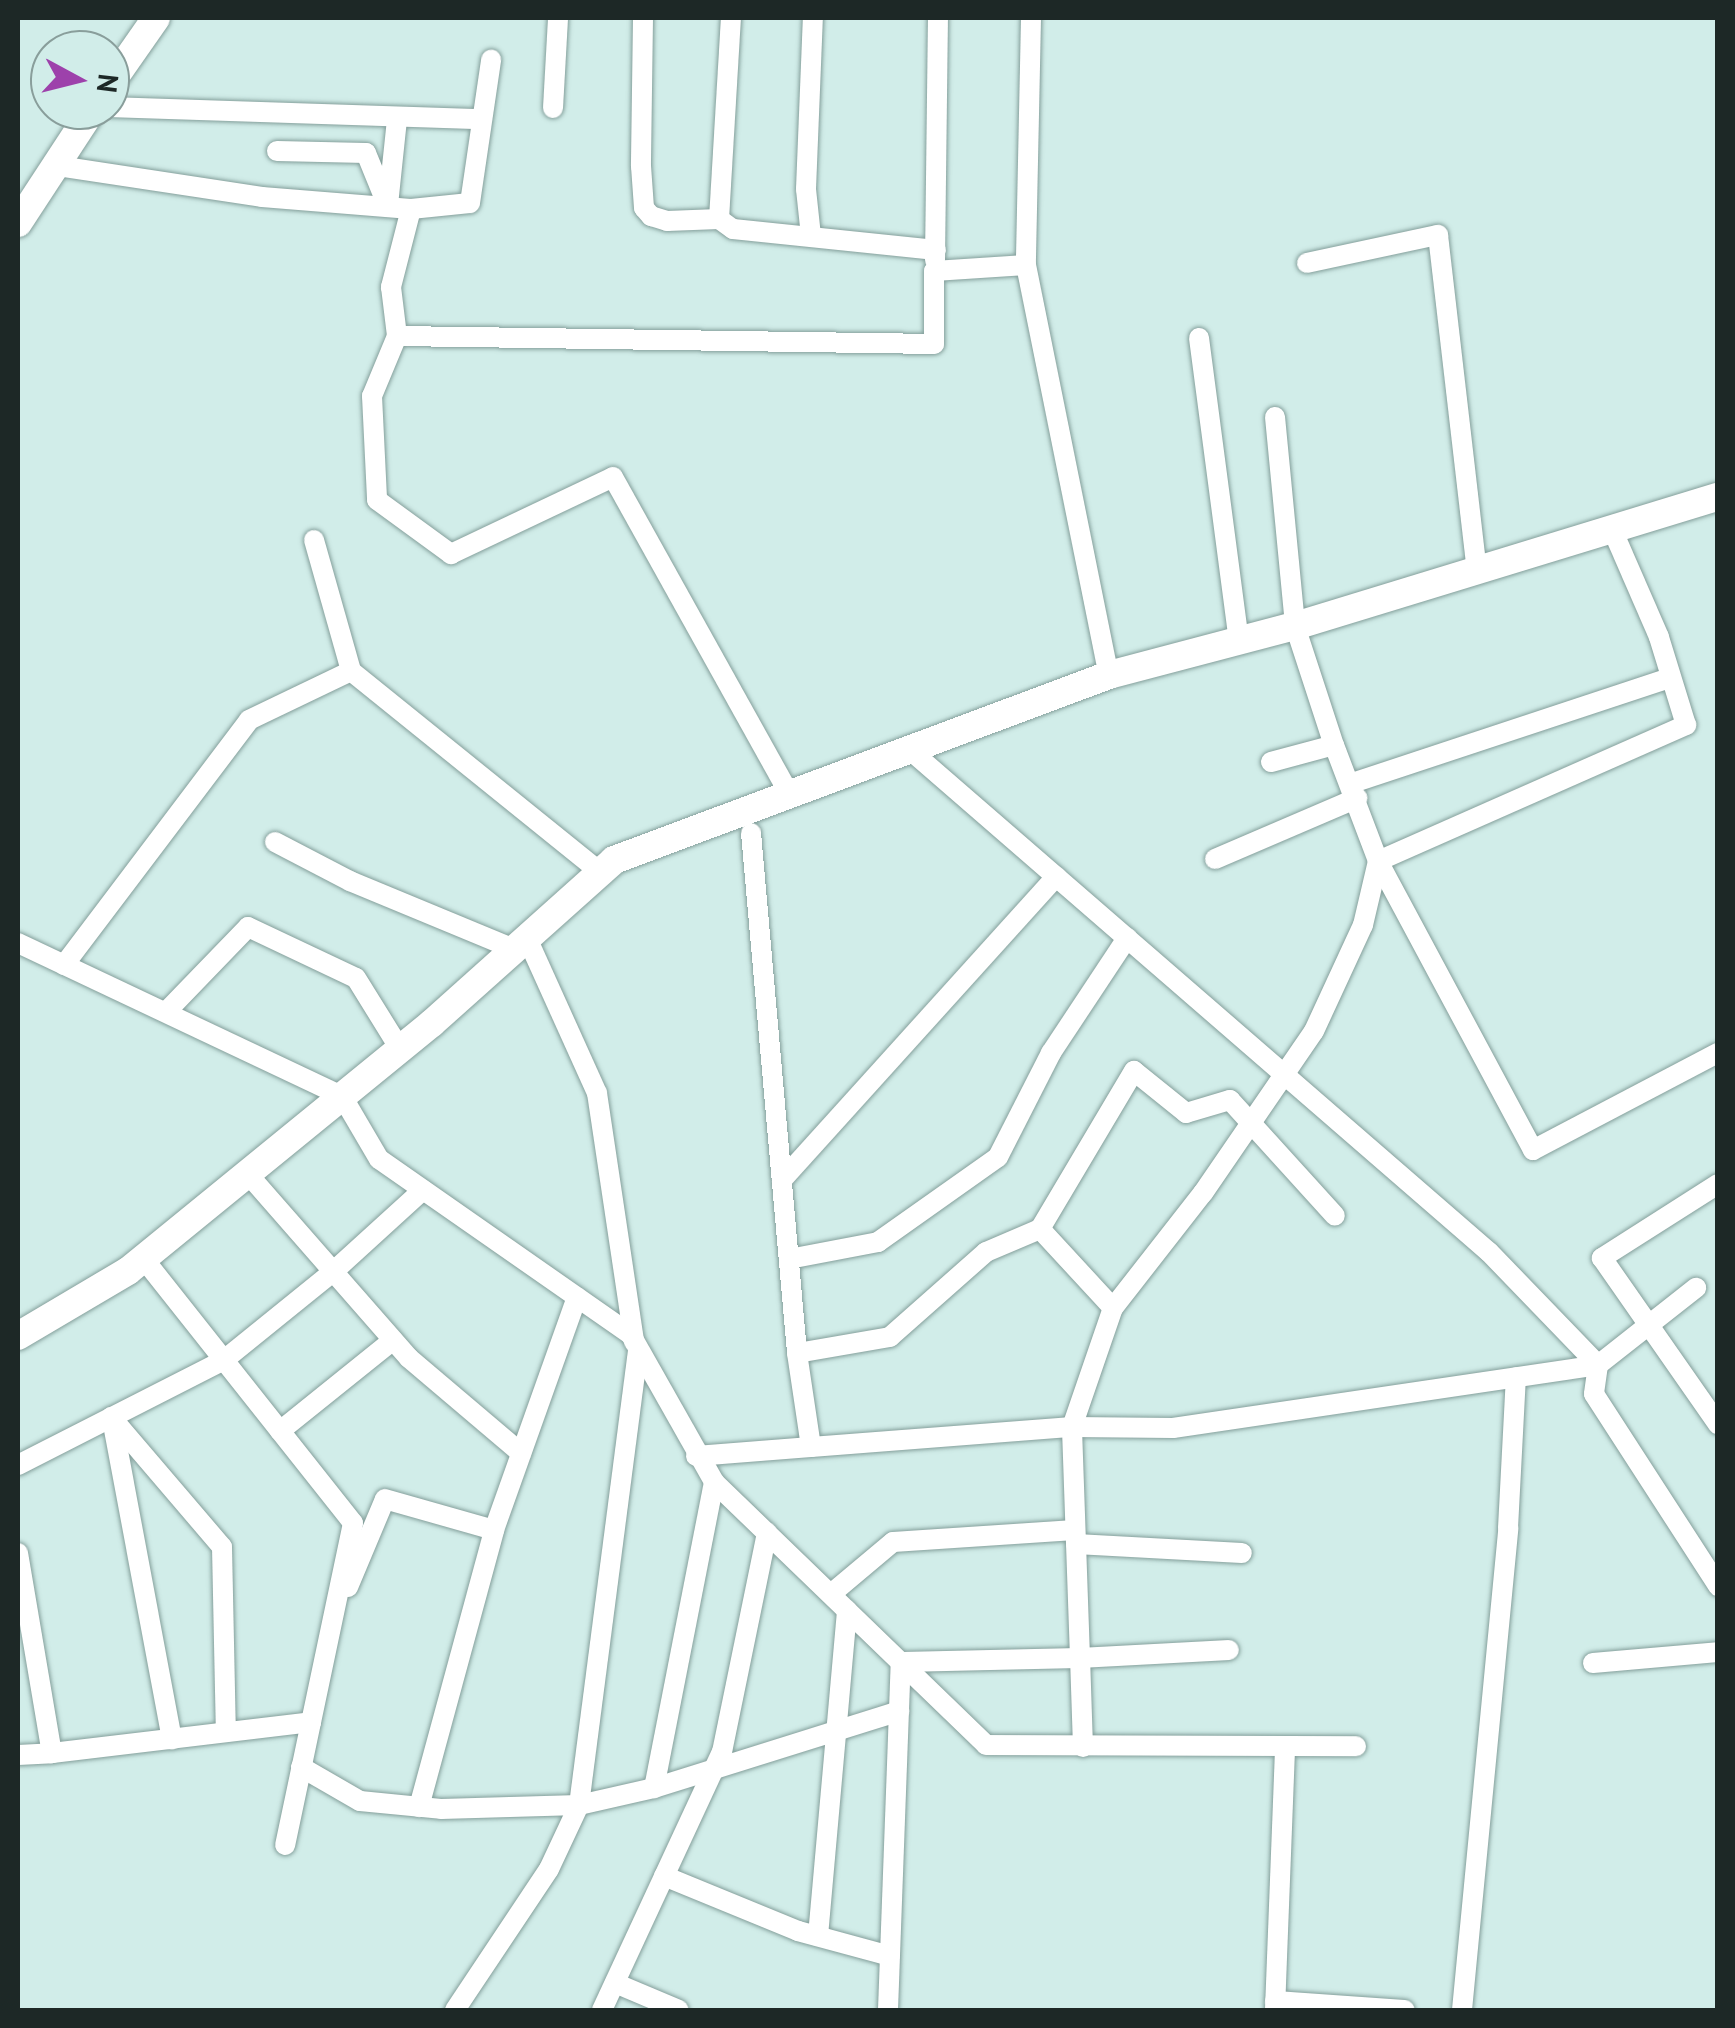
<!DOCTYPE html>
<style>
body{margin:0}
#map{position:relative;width:1735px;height:2028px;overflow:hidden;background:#d1ede9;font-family:"PT Sans",sans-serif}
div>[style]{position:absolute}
.roads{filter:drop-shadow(0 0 2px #849f9b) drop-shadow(0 0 2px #849f9b)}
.street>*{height:20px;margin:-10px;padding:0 10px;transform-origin:10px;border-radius:10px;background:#fff}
.secondary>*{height:28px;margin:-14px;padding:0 14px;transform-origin:14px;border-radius:14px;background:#fff}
span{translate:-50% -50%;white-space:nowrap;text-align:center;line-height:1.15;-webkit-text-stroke:8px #d1ede9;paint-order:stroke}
.frame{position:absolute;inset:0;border:20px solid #1d2826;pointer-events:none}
.north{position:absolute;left:30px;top:30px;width:100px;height:100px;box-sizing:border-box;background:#d1ede9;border:2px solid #899e9b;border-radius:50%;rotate:97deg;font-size:28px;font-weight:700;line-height:40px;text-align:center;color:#1d2826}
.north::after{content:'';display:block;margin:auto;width:35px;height:45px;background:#9d41ab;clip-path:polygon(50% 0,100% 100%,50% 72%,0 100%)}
</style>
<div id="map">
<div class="roads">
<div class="street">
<div style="left:643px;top:18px;width:148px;rotate:90.8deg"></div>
<div style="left:641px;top:166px;width:42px;rotate:85.9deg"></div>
<div style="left:644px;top:208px;width:11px;rotate:49deg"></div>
<div style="left:651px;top:216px;width:17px;rotate:17deg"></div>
<div style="left:667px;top:221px;width:52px;rotate:-2.2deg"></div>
<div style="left:719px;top:219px;width:17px;rotate:36deg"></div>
<div style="left:733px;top:229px;width:204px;rotate:5.9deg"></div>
<div style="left:1031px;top:18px;width:247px;rotate:91.2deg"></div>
<div style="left:1026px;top:265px;width:418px;rotate:78.6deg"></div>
<div style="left:110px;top:107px;width:370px;rotate:1.9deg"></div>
<div style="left:553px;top:108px;width:90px;rotate:-86.8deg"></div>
<div style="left:277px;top:151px;width:89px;rotate:1.3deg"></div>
<div style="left:366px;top:153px;width:58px;rotate:67.8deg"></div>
<div style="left:58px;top:166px;width:206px;rotate:8.6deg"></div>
<div style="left:262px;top:197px;width:149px;rotate:4.6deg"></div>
<div style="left:411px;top:209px;width:59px;rotate:-5.8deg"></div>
<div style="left:470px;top:203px;width:145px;rotate:-81.6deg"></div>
<div style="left:388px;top:205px;width:86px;rotate:-84deg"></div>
<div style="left:411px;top:209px;width:81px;rotate:104.4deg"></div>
<div style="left:391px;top:287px;width:49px;rotate:83deg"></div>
<div style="left:397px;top:336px;width:537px;rotate:0.85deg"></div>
<div style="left:934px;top:344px;width:73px;rotate:-90deg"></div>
<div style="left:934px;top:271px;width:92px;rotate:-3.7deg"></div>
<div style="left:719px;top:219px;width:201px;rotate:-86.6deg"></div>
<div style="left:811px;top:236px;width:47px;rotate:-96.1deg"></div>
<div style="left:806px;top:189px;width:171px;rotate:-87.7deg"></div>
<div style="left:935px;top:260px;width:242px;rotate:-89.3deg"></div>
<div style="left:1307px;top:263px;width:134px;rotate:-12.1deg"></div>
<div style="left:1438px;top:235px;width:339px;rotate:83.4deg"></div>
<div style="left:397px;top:336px;width:65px;rotate:112.6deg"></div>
<div style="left:372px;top:396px;width:104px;rotate:87.2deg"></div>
<div style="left:377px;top:500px;width:92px;rotate:36.1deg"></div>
<div style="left:451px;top:554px;width:179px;rotate:-25.4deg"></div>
<div style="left:613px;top:477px;width:364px;rotate:60.9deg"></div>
<div style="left:1199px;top:338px;width:306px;rotate:82.5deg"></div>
<div style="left:1275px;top:417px;width:210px;rotate:84.5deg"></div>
<div style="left:1295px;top:626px;width:125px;rotate:71.9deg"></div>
<div style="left:1334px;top:745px;width:124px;rotate:69.2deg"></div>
<div style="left:1378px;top:861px;width:328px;rotate:61.8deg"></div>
<div style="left:1533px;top:1150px;width:209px;rotate:-27.7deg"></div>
<div style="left:314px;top:540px;width:136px;rotate:74.2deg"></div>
<div style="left:910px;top:750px;width:766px;rotate:40.93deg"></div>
<div style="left:1489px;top:1252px;width:157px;rotate:46deg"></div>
<div style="left:1598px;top:1365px;width:125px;rotate:-38.2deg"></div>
<div style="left:1271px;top:762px;width:65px;rotate:-15.1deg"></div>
<div style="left:1352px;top:783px;width:334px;rotate:-18.3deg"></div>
<div style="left:751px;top:833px;width:522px;rotate:84.94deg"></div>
<div style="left:275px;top:842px;width:85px;rotate:27.5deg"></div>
<div style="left:350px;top:881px;width:178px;rotate:22.5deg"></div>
<div style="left:1215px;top:859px;width:155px;rotate:-23.2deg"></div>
<div style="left:527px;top:938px;width:170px;rotate:65.7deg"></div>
<div style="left:597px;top:1093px;width:252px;rotate:81.5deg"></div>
<div style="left:18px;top:943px;width:358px;rotate:25.3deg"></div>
<div style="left:342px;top:1096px;width:73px;rotate:59.6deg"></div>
<div style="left:379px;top:1159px;width:307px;rotate:34.9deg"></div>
<div style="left:631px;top:1335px;width:169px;rotate:60.5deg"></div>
<div style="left:714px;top:1482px;width:378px;rotate:44deg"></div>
<div style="left:986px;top:1745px;width:370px;rotate:0.2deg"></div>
<div style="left:64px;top:965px;width:307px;rotate:-52.9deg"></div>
<div style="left:249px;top:720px;width:113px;rotate:-25.7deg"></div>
<div style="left:351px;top:671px;width:320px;rotate:38.9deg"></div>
<div style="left:166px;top:1012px;width:118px;rotate:-46deg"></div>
<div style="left:248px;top:927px;width:119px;rotate:25.3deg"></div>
<div style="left:356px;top:978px;width:84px;rotate:58.2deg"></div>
<div style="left:247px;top:1173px;width:246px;rotate:48.8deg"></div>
<div style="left:409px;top:1358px;width:147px;rotate:40.3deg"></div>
<div style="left:782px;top:1180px;width:409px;rotate:-47.9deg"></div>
<div style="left:1718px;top:1184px;width:138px;rotate:147.5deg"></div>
<div style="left:1602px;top:1258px;width:203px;rotate:55.1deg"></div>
<div style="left:1040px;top:1229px;width:184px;rotate:-59.3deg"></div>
<div style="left:1134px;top:1071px;width:67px;rotate:38.9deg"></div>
<div style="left:1186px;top:1113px;width:46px;rotate:-16.5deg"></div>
<div style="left:1230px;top:1100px;width:156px;rotate:47.8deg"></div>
<div style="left:143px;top:1258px;width:338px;rotate:51.6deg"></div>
<div style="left:353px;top:1523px;width:329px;rotate:101.9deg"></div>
<div style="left:789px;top:1259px;width:91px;rotate:-10.8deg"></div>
<div style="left:878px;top:1242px;width:147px;rotate:-35.3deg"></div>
<div style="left:998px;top:1157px;width:117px;rotate:-63deg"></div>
<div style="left:1051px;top:1053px;width:138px;rotate:-56.5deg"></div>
<div style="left:1113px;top:1308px;width:146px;rotate:-52deg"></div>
<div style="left:1203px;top:1193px;width:196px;rotate:-55.6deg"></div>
<div style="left:1314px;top:1031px;width:117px;rotate:-65.2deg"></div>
<div style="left:1363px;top:925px;width:66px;rotate:-76.8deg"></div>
<div style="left:1378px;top:861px;width:337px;rotate:-23.8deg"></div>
<div style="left:1686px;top:725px;width:92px;rotate:-107.1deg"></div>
<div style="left:1659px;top:637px;width:116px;rotate:-113.5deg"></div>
<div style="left:111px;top:1417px;width:171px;rotate:49.5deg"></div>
<div style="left:222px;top:1547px;width:185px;rotate:88.8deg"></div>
<div style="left:112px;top:1419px;width:326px;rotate:79.4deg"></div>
<div style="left:280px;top:1431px;width:145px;rotate:-38.8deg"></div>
<div style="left:696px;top:1456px;width:115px;rotate:-4.5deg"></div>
<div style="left:811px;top:1447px;width:262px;rotate:-4.4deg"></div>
<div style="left:1072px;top:1427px;width:126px;rotate:-71deg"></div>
<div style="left:1113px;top:1308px;width:108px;rotate:-132.7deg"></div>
<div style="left:1040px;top:1229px;width:59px;rotate:156.9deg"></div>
<div style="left:986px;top:1252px;width:128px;rotate:138.5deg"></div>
<div style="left:890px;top:1337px;width:94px;rotate:170.2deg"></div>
<div style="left:797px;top:1353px;width:95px;rotate:81.5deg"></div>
<div style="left:18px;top:1465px;width:231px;rotate:-27deg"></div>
<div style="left:224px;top:1360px;width:143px;rotate:-39deg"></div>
<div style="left:335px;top:1270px;width:119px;rotate:-42.3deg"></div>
<div style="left:1076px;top:1544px;width:166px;rotate:3.1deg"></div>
<div style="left:18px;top:1553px;width:203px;rotate:80.4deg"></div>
<div style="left:52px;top:1753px;width:261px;rotate:-6.8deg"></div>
<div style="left:348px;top:1587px;width:95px;rotate:-67.2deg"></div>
<div style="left:385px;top:1499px;width:113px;rotate:15.9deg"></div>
<div style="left:831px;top:1594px;width:81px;rotate:-40deg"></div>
<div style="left:893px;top:1542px;width:182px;rotate:-3.8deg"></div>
<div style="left:901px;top:1662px;width:179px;rotate:-1.3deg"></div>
<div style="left:1080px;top:1658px;width:231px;rotate:-92deg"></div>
<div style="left:1072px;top:1427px;width:101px;rotate:0.6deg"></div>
<div style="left:1173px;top:1428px;width:430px;rotate:-8.4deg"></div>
<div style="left:1598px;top:1365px;width:29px;rotate:98deg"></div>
<div style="left:1594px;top:1394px;width:229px;rotate:57.1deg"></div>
<div style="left:1593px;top:1663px;width:125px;rotate:-5deg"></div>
<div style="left:1083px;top:1747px;width:89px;rotate:-91.9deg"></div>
<div style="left:1080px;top:1658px;width:149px;rotate:-3.1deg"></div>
<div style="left:18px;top:1755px;width:34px;rotate:-3deg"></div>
<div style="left:301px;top:1767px;width:68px;rotate:30deg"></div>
<div style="left:360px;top:1801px;width:81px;rotate:5.6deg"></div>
<div style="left:441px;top:1809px;width:138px;rotate:-1.7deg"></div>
<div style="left:579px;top:1805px;width:459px;rotate:-82.6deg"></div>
<div style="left:654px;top:1788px;width:257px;rotate:-17.4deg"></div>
<div style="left:419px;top:1807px;width:287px;rotate:-74.8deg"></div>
<div style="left:494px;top:1530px;width:247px;rotate:-70.4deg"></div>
<div style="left:664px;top:1876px;width:145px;rotate:22.3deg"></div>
<div style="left:798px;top:1931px;width:95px;rotate:15.2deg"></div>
<div style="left:818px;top:1936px;width:327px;rotate:-84.9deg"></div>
<div style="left:615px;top:1983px;width:69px;rotate:22.9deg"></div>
<div style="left:1275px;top:2001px;width:130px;rotate:4deg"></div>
<div style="left:455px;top:2010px;width:169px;rotate:-56.3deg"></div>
<div style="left:549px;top:1869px;width:71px;rotate:-64.9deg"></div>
<div style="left:579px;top:1805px;width:77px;rotate:-12.8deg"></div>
<div style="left:654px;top:1788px;width:312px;rotate:-78.9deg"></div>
<div style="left:602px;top:2010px;width:285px;rotate:-65.1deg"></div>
<div style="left:722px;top:1752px;width:224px;rotate:-78.4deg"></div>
<div style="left:888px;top:2010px;width:348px;rotate:-87.9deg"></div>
<div style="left:1275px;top:2010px;width:263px;rotate:-87.8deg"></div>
<div style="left:1462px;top:2010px;width:484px;rotate:-84.5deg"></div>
<div style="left:1508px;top:1528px;width:151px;rotate:-87deg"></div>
</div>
<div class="secondary">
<div style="left:110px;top:84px;width:80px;rotate:-55.1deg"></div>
<div style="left:18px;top:223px;width:135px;rotate:-56.8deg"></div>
<div style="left:18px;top:1336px;width:128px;rotate:-30.6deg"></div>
<div style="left:128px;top:1271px;width:392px;rotate:-39.2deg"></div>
<div style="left:432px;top:1023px;width:244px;rotate:-41.8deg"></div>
<div style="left:614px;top:860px;width:528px;rotate:-20.49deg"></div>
<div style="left:1109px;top:675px;width:192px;rotate:-14.8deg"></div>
<div style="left:1295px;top:626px;width:442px;rotate:-17deg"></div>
</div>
</div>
<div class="frame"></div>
<div class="north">N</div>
</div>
